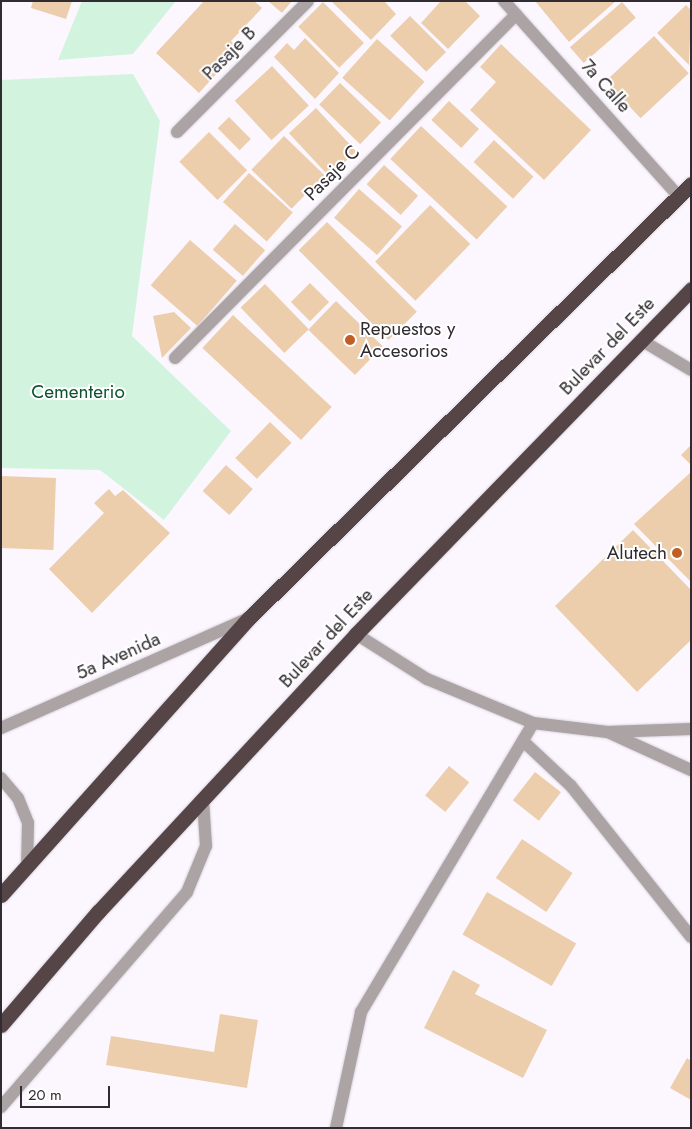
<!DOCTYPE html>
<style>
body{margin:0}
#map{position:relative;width:692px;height:1129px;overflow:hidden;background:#fcf7ff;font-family:Jost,sans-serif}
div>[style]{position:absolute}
.green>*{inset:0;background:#d2f4de}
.building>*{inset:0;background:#ecceac;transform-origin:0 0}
.roads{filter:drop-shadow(0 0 1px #d7d2da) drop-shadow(0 0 1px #d7d2da)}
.minor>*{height:12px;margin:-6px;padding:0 6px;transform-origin:6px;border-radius:6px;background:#aba3a4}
.highway>*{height:15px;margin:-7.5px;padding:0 7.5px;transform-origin:7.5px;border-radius:7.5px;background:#554546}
.dots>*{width:14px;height:14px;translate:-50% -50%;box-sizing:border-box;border:2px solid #fff;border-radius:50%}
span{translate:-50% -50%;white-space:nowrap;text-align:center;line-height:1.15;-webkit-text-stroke:4px #fff;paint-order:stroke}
.street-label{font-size:19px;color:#302c31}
.poi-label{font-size:19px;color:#302c31}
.left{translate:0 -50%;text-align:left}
.right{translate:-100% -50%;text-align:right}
.park-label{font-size:19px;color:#0d5332}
.frame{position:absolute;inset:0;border:2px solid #302c31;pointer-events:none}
.scale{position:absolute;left:20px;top:1086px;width:90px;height:22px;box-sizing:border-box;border:2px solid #302c31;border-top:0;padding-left:6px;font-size:15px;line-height:18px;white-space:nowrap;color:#302c31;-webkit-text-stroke:4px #fff;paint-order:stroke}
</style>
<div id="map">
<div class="green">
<div style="clip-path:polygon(82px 1px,176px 1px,133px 54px,58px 60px)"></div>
<div style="clip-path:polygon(133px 74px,160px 121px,132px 336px,231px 431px,164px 520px,100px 470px,1px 468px,1px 80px)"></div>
</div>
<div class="building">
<div style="clip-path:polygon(33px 1px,72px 1px,66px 19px,31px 8px)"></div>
<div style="clip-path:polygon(204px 1px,254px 1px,262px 8px,231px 41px,239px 49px,199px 93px,156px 53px)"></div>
<div style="clip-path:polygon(268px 1px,292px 1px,282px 13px)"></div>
<div style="clip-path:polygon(331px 1px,384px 1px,396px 14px,371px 40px)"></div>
<div style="clip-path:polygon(441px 1px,465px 1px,480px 16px,448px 49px,421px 23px)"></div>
<div style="clip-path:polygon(535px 1px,616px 1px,569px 42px)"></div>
<div style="left:323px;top:2px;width:58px;height:35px;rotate:45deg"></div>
<div style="left:622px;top:2px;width:21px;height:69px;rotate:49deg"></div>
<div style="clip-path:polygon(686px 5px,691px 10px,689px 65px,657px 33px)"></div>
<div style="left:410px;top:16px;width:51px;height:28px;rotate:45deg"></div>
<div style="left:654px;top:36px;width:51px;height:66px;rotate:47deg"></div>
<div style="clip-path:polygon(305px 38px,339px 73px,315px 99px,274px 57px,287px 43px,294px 50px)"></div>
<div style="left:377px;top:39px;width:64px;height:52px;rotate:42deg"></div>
<div style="clip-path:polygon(501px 44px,591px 130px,544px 180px,470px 110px,496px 82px,480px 67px)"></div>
<div style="left:272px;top:66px;width:54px;height:51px;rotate:47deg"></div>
<div style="left:340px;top:83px;width:57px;height:30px;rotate:44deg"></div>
<div style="left:449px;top:101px;width:41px;height:26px;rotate:43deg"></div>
<div style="left:316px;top:108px;width:59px;height:37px;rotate:47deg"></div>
<div style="left:229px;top:117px;width:31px;height:16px;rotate:45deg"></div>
<div style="left:421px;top:126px;width:118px;height:45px;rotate:43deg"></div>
<div style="left:209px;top:132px;width:54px;height:42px;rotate:45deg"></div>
<div style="left:284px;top:136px;width:56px;height:47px;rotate:44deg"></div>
<div style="left:494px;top:140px;width:54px;height:30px;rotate:43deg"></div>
<div style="left:384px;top:165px;width:46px;height:26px;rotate:42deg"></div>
<div style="left:249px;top:173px;width:59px;height:39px;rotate:42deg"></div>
<div style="left:359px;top:189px;width:57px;height:38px;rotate:41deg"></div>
<div style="left:430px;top:205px;width:56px;height:79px;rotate:44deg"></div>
<div style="left:327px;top:222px;width:127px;height:40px;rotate:45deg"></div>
<div style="left:235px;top:224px;width:40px;height:34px;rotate:41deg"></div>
<div style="left:190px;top:240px;width:62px;height:60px;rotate:41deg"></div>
<div style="left:310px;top:283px;width:27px;height:27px;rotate:45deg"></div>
<div style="left:265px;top:284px;width:63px;height:34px;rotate:46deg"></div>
<div style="left:336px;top:301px;width:65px;height:40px;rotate:44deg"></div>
<div style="clip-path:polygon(174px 312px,191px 328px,162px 358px,153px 316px)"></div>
<div style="left:233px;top:315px;width:135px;height:45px;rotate:43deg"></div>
<div style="left:270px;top:422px;width:30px;height:50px;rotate:44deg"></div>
<div style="clip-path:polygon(691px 445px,691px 465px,681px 455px)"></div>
<div style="left:226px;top:465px;width:36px;height:35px;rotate:42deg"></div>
<div style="clip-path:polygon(691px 472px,691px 582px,634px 524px)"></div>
<div style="left:1px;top:476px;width:55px;height:72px;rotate:2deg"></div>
<div style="clip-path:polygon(109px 489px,115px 496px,123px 490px,170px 533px,92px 613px,49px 569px,104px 513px,94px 503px)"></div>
<div style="clip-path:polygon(633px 530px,691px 590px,691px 640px,637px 692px,555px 606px)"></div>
<div style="left:449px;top:766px;width:26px;height:38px;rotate:39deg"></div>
<div style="left:535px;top:772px;width:33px;height:36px;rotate:38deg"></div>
<div style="left:522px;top:839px;width:61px;height:47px;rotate:34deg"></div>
<div style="left:487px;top:892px;width:103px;height:49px;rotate:30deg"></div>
<div style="clip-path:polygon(453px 970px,480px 985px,475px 994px,547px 1030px,523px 1078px,424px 1028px)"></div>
<div style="clip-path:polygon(220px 1014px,258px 1020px,247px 1088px,106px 1065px,111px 1036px,214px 1052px)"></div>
<div style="clip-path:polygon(687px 1058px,691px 1061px,691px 1100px,670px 1088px)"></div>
</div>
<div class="roads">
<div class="minor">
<div style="left:504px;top:1px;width:263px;rotate:48.2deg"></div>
<div style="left:177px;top:132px;width:185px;rotate:-45deg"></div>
<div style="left:641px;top:340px;width:58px;rotate:31deg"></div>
<div style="left:175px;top:358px;width:484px;rotate:-45.2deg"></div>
<div style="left:356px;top:634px;width:84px;rotate:32.4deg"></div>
<div style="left:427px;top:679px;width:115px;rotate:22.5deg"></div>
<div style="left:533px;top:723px;width:75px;rotate:6.9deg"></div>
<div style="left:607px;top:732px;width:84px;rotate:-2deg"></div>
<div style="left:1px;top:728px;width:269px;rotate:-23.9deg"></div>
<div style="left:610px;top:733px;width:89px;rotate:24.6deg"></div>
<div style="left:523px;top:741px;width:66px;rotate:43.2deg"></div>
<div style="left:571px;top:786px;width:193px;rotate:51.5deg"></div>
<div style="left:1px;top:778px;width:26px;rotate:50deg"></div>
<div style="left:18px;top:798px;width:27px;rotate:68deg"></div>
<div style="left:28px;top:823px;width:46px;rotate:91.2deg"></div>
<div style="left:1px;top:1107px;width:284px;rotate:-49.1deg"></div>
<div style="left:187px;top:892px;width:50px;rotate:-67.6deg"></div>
<div style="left:206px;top:846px;width:46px;rotate:-93.7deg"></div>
<div style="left:336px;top:1128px;width:119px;rotate:-77.8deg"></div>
<div style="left:361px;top:1012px;width:336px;rotate:-59.2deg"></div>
</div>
<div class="highway">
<div style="left:1px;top:895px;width:372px;rotate:-48.2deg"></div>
<div style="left:249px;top:618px;width:619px;rotate:-44.48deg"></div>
<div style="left:1px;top:1025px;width:149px;rotate:-49.4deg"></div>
<div style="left:98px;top:912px;width:379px;rotate:-47.1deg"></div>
<div style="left:356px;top:634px;width:481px;rotate:-45.8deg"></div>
</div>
</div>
<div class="dots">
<div style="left:350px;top:340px;background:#c15e24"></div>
<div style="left:677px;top:553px;background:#c15e24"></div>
</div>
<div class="street-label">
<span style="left:229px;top:53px;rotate:-45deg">Pasaje B</span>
<span style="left:606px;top:86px;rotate:48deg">7a Calle</span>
<span style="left:332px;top:173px;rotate:-45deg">Pasaje C</span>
<span style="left:607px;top:346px;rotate:-46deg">Bulevar del Este</span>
<span style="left:326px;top:638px;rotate:-47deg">Bulevar del Este</span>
<span style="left:118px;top:656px;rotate:-24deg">5a Avenida</span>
</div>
<div class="poi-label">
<span class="left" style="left:360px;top:340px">Repuestos y<br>Accesorios</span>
<span class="right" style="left:667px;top:553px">Alutech</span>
</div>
<div class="park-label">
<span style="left:78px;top:392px">Cementerio</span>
</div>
<div class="frame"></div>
<div class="scale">20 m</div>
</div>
